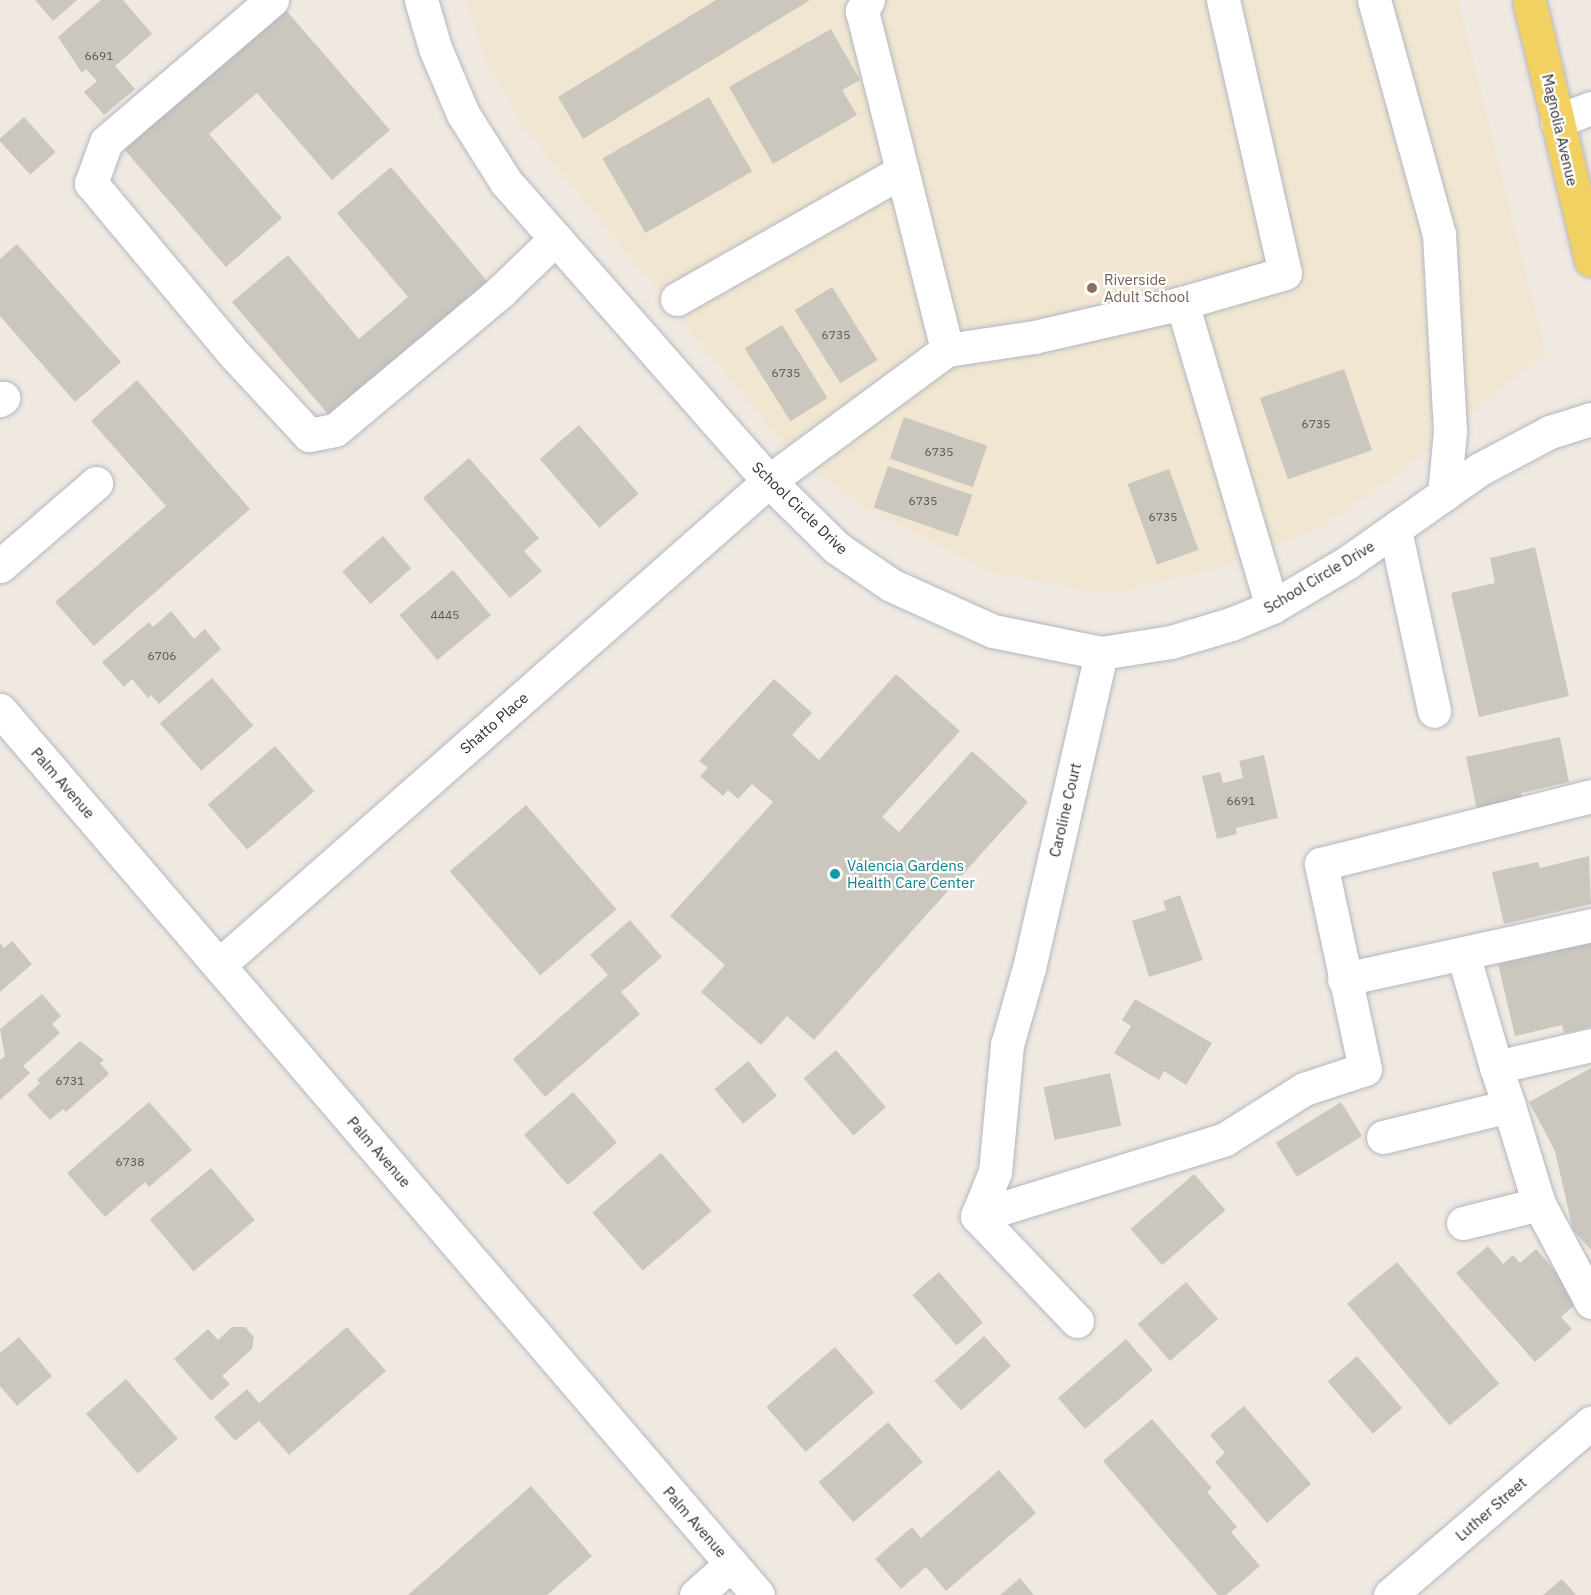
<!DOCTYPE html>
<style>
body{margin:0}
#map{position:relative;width:1591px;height:1595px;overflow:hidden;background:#efe9e1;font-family:"IBM Plex Sans",sans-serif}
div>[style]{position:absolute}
.education>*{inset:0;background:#f0e6d1}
.building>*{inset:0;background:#cbc7bf;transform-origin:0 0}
.roads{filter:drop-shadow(0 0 2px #b4b7c1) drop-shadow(0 0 2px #b4b7c1)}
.minor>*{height:33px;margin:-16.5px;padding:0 16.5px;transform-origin:16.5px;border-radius:16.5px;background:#fff}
.major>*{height:33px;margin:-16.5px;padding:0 16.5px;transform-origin:16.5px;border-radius:16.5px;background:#f2d163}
.dots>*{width:16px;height:16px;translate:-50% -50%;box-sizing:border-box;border:3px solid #fff;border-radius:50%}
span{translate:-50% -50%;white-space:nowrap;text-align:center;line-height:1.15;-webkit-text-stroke:4.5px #fff;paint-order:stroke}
.number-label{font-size:12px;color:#555452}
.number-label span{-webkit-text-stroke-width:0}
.street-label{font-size:15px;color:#2e2e2e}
.education-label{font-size:15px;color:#785e54}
.left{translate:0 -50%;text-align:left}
.culture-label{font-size:15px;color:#0d838f}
</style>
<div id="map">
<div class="education">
<div style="clip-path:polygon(465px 0,1458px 0,1545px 352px,1415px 461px,1320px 528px,1256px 554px,1227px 565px,1109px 594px,989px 572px,875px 514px,799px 463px,524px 127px,484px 57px)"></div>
</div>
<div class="building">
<div style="clip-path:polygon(35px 0,77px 0,53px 21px)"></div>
<div style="clip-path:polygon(101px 0,123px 0,152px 34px,115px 66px,135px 89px,104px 115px,84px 92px,97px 81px,86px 69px,82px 73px,58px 37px)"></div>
<div style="clip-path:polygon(716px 0,810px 0,583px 139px,558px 97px)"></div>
<div style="clip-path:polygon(284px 8px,390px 130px,332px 180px,257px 93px,209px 134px,282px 218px,226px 267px,123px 148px)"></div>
<div style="clip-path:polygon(831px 29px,860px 80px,842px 90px,857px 115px,773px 164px,729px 87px)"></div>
<div style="left:709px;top:97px;width:86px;height:123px;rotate:60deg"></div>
<div style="left:24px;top:117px;width:47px;height:34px;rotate:48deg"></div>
<div style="clip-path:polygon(391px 167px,492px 287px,334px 421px,232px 302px,288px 255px,359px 339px,408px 297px,337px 213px)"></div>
<div style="clip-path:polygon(17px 244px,121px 362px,75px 402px,0 316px,0 259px)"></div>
<div style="left:832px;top:287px;width:86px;height:44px;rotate:58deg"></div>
<div style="left:782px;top:325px;width:86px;height:44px;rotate:58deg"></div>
<div style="left:1344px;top:369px;width:86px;height:89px;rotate:71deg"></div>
<div style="clip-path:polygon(137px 380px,250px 509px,94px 646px,55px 602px,166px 506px,91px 421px)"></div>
<div style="left:904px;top:417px;width:88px;height:44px;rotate:19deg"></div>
<div style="left:579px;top:425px;width:91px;height:52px;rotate:49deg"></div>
<div style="clip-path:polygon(469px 458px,539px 538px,524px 551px,542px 571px,510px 598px,423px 498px)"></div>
<div style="left:888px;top:466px;width:89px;height:44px;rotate:19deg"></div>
<div style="left:1169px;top:469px;width:86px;height:44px;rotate:70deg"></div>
<div style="left:383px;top:536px;width:43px;height:54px;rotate:49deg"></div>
<div style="clip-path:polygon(1535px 547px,1569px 696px,1479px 717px,1451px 593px,1495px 583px,1490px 558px)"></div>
<div style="left:453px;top:570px;width:59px;height:70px;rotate:50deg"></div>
<div style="clip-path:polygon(171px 611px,194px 639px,205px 629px,221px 649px,159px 704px,151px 695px,148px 698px,132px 679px,124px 687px,102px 662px,149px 622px,153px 627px)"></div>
<div style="clip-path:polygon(896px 674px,960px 731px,882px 817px,899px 832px,972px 751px,1028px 802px,814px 1040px,787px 1016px,761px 1045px,701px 992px,725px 965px,670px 916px,773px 802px,752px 784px,738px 799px,728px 790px,723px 796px,700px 776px,708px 768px,699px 761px,774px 679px,812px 713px,792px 735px,819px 760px)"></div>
<div style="left:212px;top:678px;width:63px;height:69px;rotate:49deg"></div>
<div style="clip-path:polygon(1560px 737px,1569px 782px,1521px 793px,1523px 800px,1477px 810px,1466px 757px)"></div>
<div style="left:275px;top:746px;width:60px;height:89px;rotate:49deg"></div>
<div style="clip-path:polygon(1264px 755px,1278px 818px,1236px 828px,1237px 834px,1217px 839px,1202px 776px,1220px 772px,1223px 783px,1243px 778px,1239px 761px)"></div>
<div style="left:526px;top:805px;width:138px;height:101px;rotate:49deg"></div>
<div style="clip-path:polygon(1589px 856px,1591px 904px,1504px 924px,1492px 872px,1538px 862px,1540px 868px)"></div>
<div style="clip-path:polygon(1180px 895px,1203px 960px,1149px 977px,1132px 921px,1166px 910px,1163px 901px)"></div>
<div style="clip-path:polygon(630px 920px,662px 957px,621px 992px,640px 1014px,545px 1097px,513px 1059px,608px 975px,590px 955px)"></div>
<div style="clip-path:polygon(12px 941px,32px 964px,0 992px,0 943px,4px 948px)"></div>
<div style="clip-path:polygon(1591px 942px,1591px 1027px,1564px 1033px,1562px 1025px,1515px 1036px,1498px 964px)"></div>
<div style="clip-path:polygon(42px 994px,61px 1016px,52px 1024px,60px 1033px,23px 1066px,30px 1073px,0 1100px,0 1060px,5px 1056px,0 1029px)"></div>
<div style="clip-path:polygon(1135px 999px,1212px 1043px,1186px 1085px,1164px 1071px,1159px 1080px,1114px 1053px,1131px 1026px,1122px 1020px)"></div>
<div style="clip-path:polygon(80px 1041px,104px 1060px,100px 1063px,109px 1074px,66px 1112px,63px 1109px,50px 1120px,27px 1095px,40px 1083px,37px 1080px)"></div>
<div style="left:836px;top:1050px;width:76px;height:43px;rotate:49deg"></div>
<div style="left:748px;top:1061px;width:45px;height:44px;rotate:50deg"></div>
<div style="clip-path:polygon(1591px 1068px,1591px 1250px,1573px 1230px,1555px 1151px,1529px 1102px)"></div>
<div style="left:1110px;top:1073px;width:54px;height:68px;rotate:78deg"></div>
<div style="left:573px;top:1092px;width:67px;height:65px;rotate:49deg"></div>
<div style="clip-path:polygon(149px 1102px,192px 1150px,149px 1187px,145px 1182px,105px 1217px,67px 1173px)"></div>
<div style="left:1341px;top:1102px;width:40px;height:77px;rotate:58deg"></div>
<div style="left:661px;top:1153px;width:77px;height:91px;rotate:49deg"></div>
<div style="left:211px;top:1168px;width:68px;height:80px;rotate:50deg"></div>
<div style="left:1194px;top:1174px;width:48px;height:84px;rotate:49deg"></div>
<div style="clip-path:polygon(1488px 1246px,1503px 1264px,1513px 1255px,1520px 1263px,1536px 1249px,1580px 1300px,1561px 1317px,1572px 1329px,1535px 1362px,1456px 1273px)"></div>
<div style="left:1397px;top:1262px;width:159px;height:65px;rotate:50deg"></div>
<div style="left:939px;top:1272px;width:67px;height:35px;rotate:49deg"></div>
<div style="left:1186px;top:1282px;width:49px;height:64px;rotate:49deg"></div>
<div style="clip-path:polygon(232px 1327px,245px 1327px,254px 1337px,252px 1349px,222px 1376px,230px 1384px,211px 1401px,174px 1359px,208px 1329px,218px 1340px)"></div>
<div style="clip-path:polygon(347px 1327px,386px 1371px,289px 1455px,259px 1421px,235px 1441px,214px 1417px,247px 1389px,259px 1403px)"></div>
<div style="left:984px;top:1336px;width:40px;height:67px;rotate:48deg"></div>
<div style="clip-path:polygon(19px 1337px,52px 1376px,17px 1406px,0 1386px,0 1353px)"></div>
<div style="left:1126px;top:1339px;width:41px;height:90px;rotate:49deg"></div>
<div style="left:835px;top:1347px;width:60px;height:91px;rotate:49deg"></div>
<div style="left:1357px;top:1356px;width:69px;height:39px;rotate:49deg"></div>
<div style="left:126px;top:1379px;width:79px;height:53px;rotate:49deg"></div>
<div style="clip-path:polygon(1244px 1406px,1311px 1484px,1267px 1523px,1215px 1462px,1225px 1453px,1210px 1435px)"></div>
<div style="clip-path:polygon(1152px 1419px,1212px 1488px,1207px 1492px,1237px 1527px,1231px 1532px,1260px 1566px,1226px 1595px,1218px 1595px,1103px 1461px)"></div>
<div style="left:888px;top:1422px;width:53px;height:92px;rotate:49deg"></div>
<div style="clip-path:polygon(999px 1470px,1036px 1513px,946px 1591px,926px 1567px,901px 1589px,875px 1559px,912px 1527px,921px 1538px)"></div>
<div style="clip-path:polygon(531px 1486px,592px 1556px,547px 1595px,408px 1595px)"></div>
<div style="clip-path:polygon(1020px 1578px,1034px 1595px,1000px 1595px)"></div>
<div style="clip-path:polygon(1562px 1579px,1576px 1595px,1543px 1595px)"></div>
</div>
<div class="roads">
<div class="minor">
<div style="left:272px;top:0;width:218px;rotate:139.5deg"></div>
<div style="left:106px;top:142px;width:44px;rotate:110.1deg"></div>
<div style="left:91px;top:183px;width:224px;rotate:50.1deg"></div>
<div style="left:235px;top:355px;width:109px;rotate:47.2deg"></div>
<div style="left:309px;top:435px;width:26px;rotate:-11deg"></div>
<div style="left:335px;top:430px;width:217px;rotate:-39.9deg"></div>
<div style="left:501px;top:291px;width:76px;rotate:-43.9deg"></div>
<div style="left:421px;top:0;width:50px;rotate:73.7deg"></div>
<div style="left:435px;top:48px;width:72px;rotate:67deg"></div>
<div style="left:463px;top:114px;width:80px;rotate:57.7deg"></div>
<div style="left:506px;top:182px;width:398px;rotate:48.7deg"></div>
<div style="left:769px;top:481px;width:95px;rotate:44.6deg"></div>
<div style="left:837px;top:548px;width:65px;rotate:34.4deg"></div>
<div style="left:891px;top:585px;width:112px;rotate:24.3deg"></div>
<div style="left:993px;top:631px;width:110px;rotate:11.5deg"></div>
<div style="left:1101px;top:653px;width:71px;rotate:-8.9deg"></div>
<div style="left:1171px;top:642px;width:63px;rotate:-16.7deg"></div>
<div style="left:1231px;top:624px;width:44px;rotate:-22.5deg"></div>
<div style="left:1272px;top:607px;width:88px;rotate:-30.6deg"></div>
<div style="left:1348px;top:562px;width:161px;rotate:-35.2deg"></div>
<div style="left:1480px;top:469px;width:79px;rotate:-27.9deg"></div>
<div style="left:1550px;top:432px;width:43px;rotate:-17.6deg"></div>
<div style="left:868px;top:0;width:13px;rotate:119deg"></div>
<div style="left:862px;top:11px;width:349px;rotate:75.9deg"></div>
<div style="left:1374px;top:0;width:243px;rotate:74.5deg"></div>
<div style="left:1439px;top:234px;width:197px;rotate:86.8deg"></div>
<div style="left:1450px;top:431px;width:64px;rotate:95.4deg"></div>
<div style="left:1557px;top:121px;width:36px;rotate:-21deg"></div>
<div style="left:677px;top:299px;width:259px;rotate:-29.6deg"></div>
<div style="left:1182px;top:303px;width:317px;rotate:73.5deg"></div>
<div style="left:0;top:400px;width:4px;rotate:-34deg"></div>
<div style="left:1395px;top:530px;width:185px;rotate:77.8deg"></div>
<div style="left:0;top:566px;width:127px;rotate:-40.8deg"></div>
<div style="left:0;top:710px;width:1165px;rotate:49.42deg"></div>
<div style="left:1463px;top:954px;width:118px;rotate:73.7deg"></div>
<div style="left:219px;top:965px;width:733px;rotate:-41.35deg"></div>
<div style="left:769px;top:481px;width:221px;rotate:-36.4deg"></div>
<div style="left:947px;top:350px;width:88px;rotate:-8.5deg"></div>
<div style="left:1034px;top:337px;width:152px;rotate:-12.9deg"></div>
<div style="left:1182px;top:303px;width:107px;rotate:-16.2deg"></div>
<div style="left:1285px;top:273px;width:280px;rotate:-102.8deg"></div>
<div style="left:1344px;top:979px;width:253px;rotate:-12.3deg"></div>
<div style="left:1509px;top:1106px;width:102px;rotate:73deg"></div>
<div style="left:1383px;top:1137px;width:130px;rotate:-13.8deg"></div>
<div style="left:1509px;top:1106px;width:41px;rotate:-108.4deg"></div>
<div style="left:1496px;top:1067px;width:98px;rotate:-13deg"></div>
<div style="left:977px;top:1216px;width:260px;rotate:-17.2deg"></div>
<div style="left:1225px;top:1139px;width:93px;rotate:-32.3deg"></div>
<div style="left:1304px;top:1089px;width:64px;rotate:-18.2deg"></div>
<div style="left:1365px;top:1069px;width:210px;rotate:-102.1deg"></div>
<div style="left:1321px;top:864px;width:278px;rotate:-14.1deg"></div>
<div style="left:1463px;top:1223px;width:78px;rotate:-14deg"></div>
<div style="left:1539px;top:1204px;width:111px;rotate:62deg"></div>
<div style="left:1077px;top:1321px;width:145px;rotate:-133.6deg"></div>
<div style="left:977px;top:1216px;width:48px;rotate:-67.8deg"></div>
<div style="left:995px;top:1172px;width:128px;rotate:-84.6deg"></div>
<div style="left:1007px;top:1045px;width:80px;rotate:-74.1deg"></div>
<div style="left:1029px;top:968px;width:323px;rotate:-77.1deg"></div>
<div style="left:696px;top:1595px;width:47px;rotate:-41.5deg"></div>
<div style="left:1390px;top:1595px;width:265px;rotate:-40.6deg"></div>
</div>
<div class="major">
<div style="left:1529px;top:0;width:267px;rotate:76.6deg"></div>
</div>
</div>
<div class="dots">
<div style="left:1092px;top:288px;background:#8d6e63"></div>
<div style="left:835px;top:874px;background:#0f9aa8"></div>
</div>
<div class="number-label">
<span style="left:99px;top:56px">6691</span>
<span style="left:836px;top:335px">6735</span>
<span style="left:786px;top:373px">6735</span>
<span style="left:1316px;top:424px">6735</span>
<span style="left:939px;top:452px">6735</span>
<span style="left:923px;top:501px">6735</span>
<span style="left:1163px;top:517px">6735</span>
<span style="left:445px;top:615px">4445</span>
<span style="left:162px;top:656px">6706</span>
<span style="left:1241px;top:801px">6691</span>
<span style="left:70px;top:1081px">6731</span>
<span style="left:130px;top:1162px">6738</span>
</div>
<div class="street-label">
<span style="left:1560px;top:130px;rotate:77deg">Magnolia Avenue</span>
<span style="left:800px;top:508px;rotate:44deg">School Circle Drive</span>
<span style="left:1319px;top:577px;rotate:-31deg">School Circle Drive</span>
<span style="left:494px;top:723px;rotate:-41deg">Shatto Place</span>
<span style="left:63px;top:783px;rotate:49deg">Palm Avenue</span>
<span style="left:1065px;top:810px;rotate:-77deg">Caroline Court</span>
<span style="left:379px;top:1152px;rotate:49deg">Palm Avenue</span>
<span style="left:1491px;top:1509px;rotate:-41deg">Luther Street</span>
<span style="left:695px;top:1522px;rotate:49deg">Palm Avenue</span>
</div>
<div class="education-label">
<span class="left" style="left:1104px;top:288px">Riverside<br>Adult School</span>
</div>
<div class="culture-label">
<span class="left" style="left:847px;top:874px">Valencia Gardens<br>Health Care Center</span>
</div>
</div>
